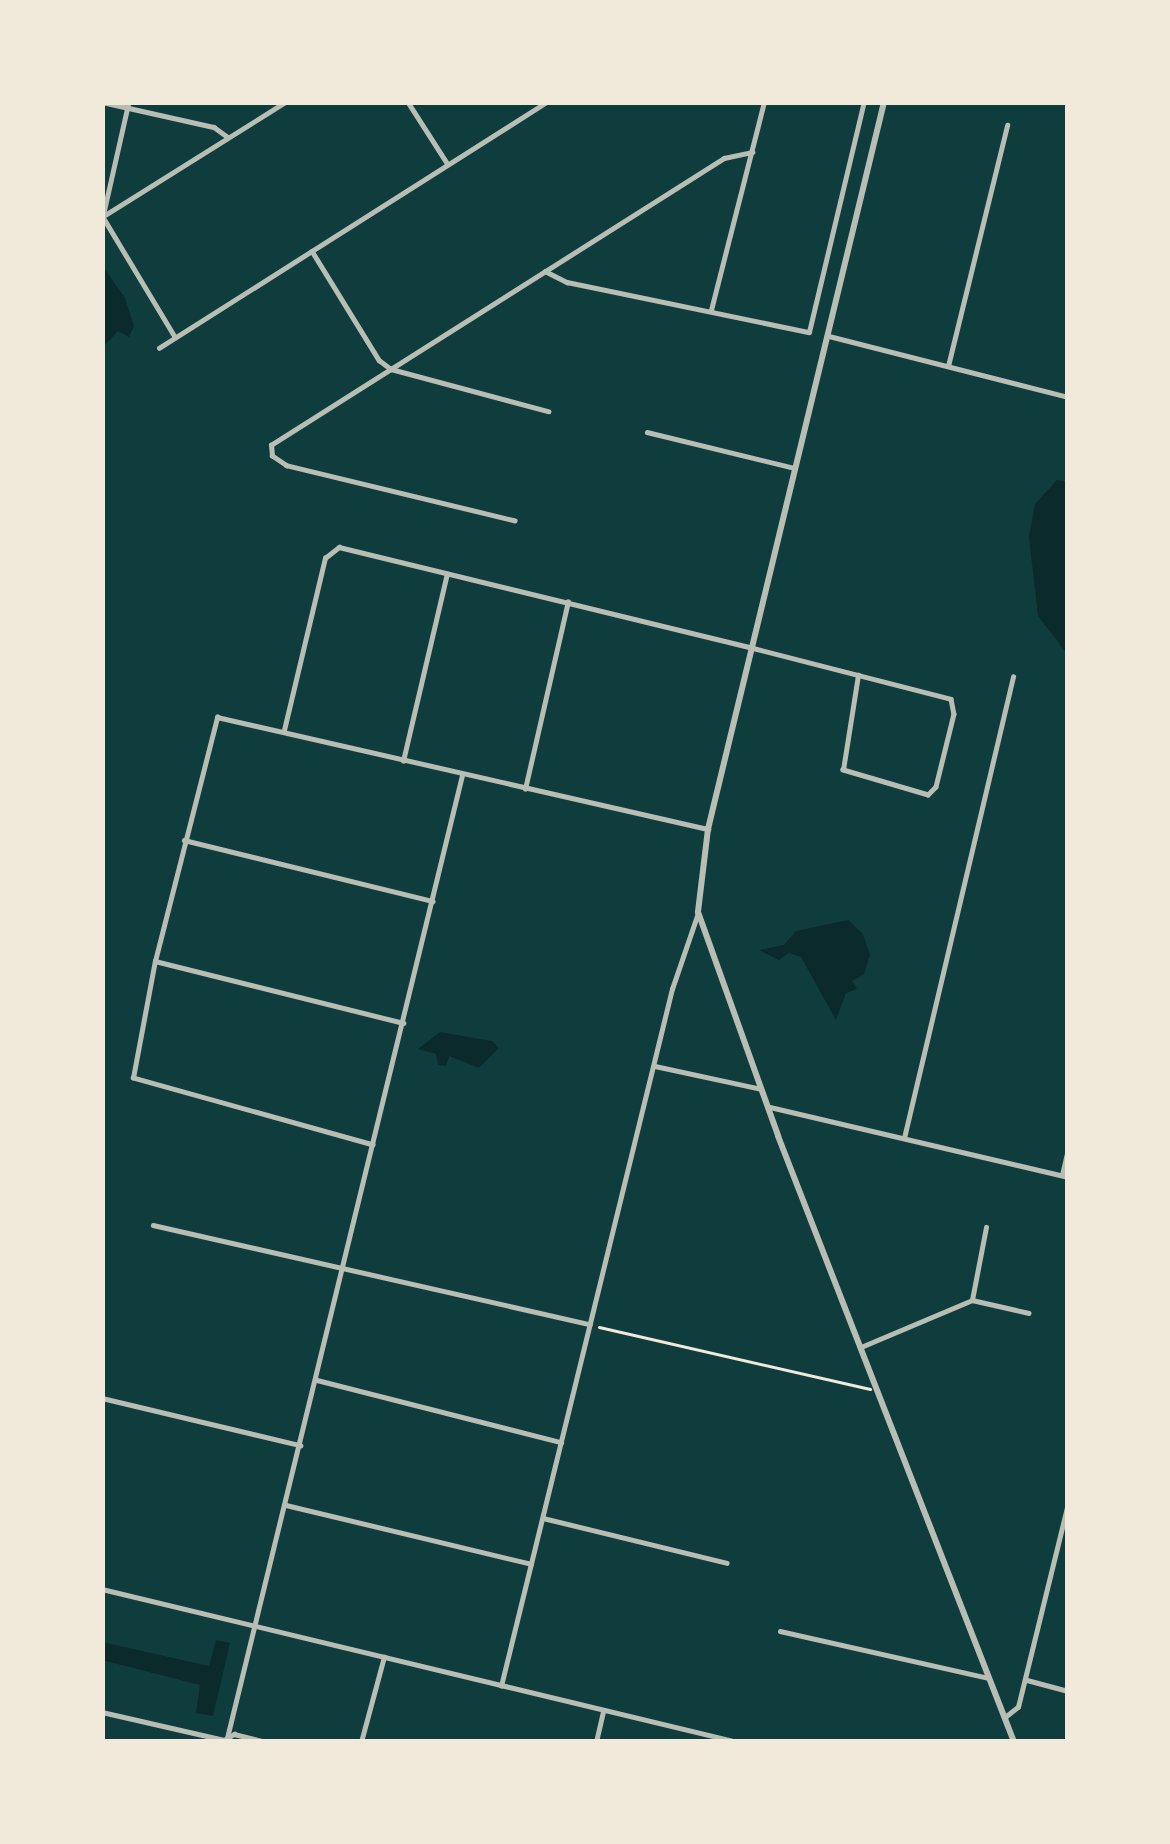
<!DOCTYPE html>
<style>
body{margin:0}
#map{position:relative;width:1170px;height:1844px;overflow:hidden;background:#0f3d3e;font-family:"Exo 2",sans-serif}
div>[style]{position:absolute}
.water>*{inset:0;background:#0a2a2b}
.path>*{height:3px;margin:-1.5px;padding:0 1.5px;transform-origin:1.5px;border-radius:1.5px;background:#f1e9da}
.minor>*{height:4.5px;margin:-2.25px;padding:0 2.25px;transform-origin:2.25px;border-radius:2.25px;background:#b8beb3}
.tertiary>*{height:6px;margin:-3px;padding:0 3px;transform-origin:3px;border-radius:3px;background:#b8beb3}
span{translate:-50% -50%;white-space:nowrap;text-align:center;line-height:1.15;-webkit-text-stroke:10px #f1e9da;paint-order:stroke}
.frame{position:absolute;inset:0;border:105px solid #f1e9da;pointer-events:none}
</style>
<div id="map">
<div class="water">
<div style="clip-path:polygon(102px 265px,125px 298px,134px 326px,129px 337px,118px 331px,102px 348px)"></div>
<div style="clip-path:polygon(1057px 480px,1068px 482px,1068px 655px,1038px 616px,1029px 537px,1035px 504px)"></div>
<div style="clip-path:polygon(848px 920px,863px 934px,870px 955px,864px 974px,852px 981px,857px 989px,846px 993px,836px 1020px,801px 957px,789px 953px,779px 960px,759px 950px,784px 945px,796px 931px)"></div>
<div style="clip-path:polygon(440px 1032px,492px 1041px,499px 1048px,479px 1068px,449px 1056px,446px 1066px,438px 1065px,436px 1054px,418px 1049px)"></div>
<div style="clip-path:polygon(216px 1640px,230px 1643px,213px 1716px,196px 1713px,200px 1685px,102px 1660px,102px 1642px,209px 1666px)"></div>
</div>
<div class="path">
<div style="left:599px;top:1327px;width:278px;rotate:12.9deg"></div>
</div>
<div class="minor">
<div style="left:102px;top:102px;width:115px;rotate:12.6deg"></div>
<div style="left:214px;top:127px;width:17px;rotate:36deg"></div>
<div style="left:129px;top:102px;width:118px;rotate:102.7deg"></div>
<div style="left:103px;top:217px;width:140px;rotate:59deg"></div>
<div style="left:408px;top:102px;width:72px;rotate:57.4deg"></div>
<div style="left:102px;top:217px;width:216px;rotate:-32.1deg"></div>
<div style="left:312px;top:251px;width:128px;rotate:58.4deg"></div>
<div style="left:379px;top:360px;width:15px;rotate:37deg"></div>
<div style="left:391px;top:369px;width:163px;rotate:15deg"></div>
<div style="left:545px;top:271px;width:25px;rotate:27deg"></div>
<div style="left:567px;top:282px;width:247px;rotate:11.7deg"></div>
<div style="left:809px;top:332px;width:236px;rotate:-76.6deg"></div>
<div style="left:711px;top:310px;width:215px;rotate:-75.7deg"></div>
<div style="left:829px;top:336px;width:247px;rotate:14.3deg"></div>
<div style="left:159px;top:348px;width:459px;rotate:-32.4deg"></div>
<div style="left:948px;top:366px;width:248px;rotate:-76.2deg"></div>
<div style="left:647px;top:432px;width:152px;rotate:13.7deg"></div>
<div style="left:515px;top:521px;width:235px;rotate:-166.4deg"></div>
<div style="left:287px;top:466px;width:18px;rotate:-146deg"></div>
<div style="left:272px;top:456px;width:11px;rotate:-95deg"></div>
<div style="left:271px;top:445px;width:536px;rotate:-32.36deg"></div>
<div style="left:724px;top:158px;width:29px;rotate:-12deg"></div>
<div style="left:284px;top:730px;width:177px;rotate:-76.6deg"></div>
<div style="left:325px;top:558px;width:18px;rotate:-38deg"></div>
<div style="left:339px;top:547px;width:426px;rotate:13.7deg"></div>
<div style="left:753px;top:648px;width:204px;rotate:14.4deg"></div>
<div style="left:951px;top:699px;width:15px;rotate:79deg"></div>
<div style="left:954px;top:714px;width:75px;rotate:103.9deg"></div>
<div style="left:936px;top:787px;width:11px;rotate:135deg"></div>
<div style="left:928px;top:795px;width:89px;rotate:-163.6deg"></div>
<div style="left:843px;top:770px;width:96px;rotate:-81deg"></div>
<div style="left:403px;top:761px;width:192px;rotate:-76.8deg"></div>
<div style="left:525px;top:789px;width:192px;rotate:-77.1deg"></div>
<div style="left:184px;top:840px;width:256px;rotate:13.8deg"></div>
<div style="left:155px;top:961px;width:256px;rotate:14deg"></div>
<div style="left:655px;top:1066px;width:108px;rotate:12.2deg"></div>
<div style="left:770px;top:1107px;width:306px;rotate:13.2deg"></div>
<div style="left:904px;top:1138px;width:474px;rotate:-76.7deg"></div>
<div style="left:373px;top:1145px;width:249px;rotate:-164.4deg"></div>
<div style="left:133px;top:1078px;width:119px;rotate:-79.4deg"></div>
<div style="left:155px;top:961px;width:252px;rotate:-75.7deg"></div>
<div style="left:217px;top:717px;width:504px;rotate:12.85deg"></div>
<div style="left:1062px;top:1175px;width:26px;rotate:-77deg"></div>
<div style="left:153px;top:1225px;width:448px;rotate:12.8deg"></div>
<div style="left:972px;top:1300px;width:58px;rotate:12.8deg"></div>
<div style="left:861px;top:1347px;width:121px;rotate:-22.9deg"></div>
<div style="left:972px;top:1300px;width:74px;rotate:-79.1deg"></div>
<div style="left:317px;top:1380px;width:252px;rotate:14.3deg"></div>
<div style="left:102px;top:1398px;width:204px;rotate:13.4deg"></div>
<div style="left:286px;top:1505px;width:252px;rotate:13.5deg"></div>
<div style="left:543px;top:1518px;width:189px;rotate:13.7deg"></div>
<div style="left:102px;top:1589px;width:654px;rotate:13.53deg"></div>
<div style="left:780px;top:1631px;width:214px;rotate:12.7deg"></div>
<div style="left:1027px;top:1680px;width:42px;rotate:15deg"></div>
<div style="left:501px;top:1686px;width:718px;rotate:-76.22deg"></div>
<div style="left:672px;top:989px;width:80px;rotate:-71.1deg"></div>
<div style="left:102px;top:1712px;width:125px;rotate:12.9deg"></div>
<div style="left:224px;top:1740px;width:12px;rotate:-31deg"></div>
<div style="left:234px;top:1734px;width:34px;rotate:14deg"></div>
<div style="left:1005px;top:1717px;width:16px;rotate:-38deg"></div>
<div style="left:1018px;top:1707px;width:209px;rotate:-76.2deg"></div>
<div style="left:226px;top:1742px;width:995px;rotate:-76.28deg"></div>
<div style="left:361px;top:1742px;width:88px;rotate:-74.9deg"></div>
<div style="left:596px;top:1742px;width:31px;rotate:-77deg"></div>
</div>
<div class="tertiary">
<div style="left:884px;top:102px;width:748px;rotate:103.61deg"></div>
<div style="left:708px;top:829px;width:84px;rotate:96.9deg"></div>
<div style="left:698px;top:912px;width:238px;rotate:70.3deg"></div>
<div style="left:778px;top:1136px;width:650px;rotate:68.72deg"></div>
</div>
<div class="frame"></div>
</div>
